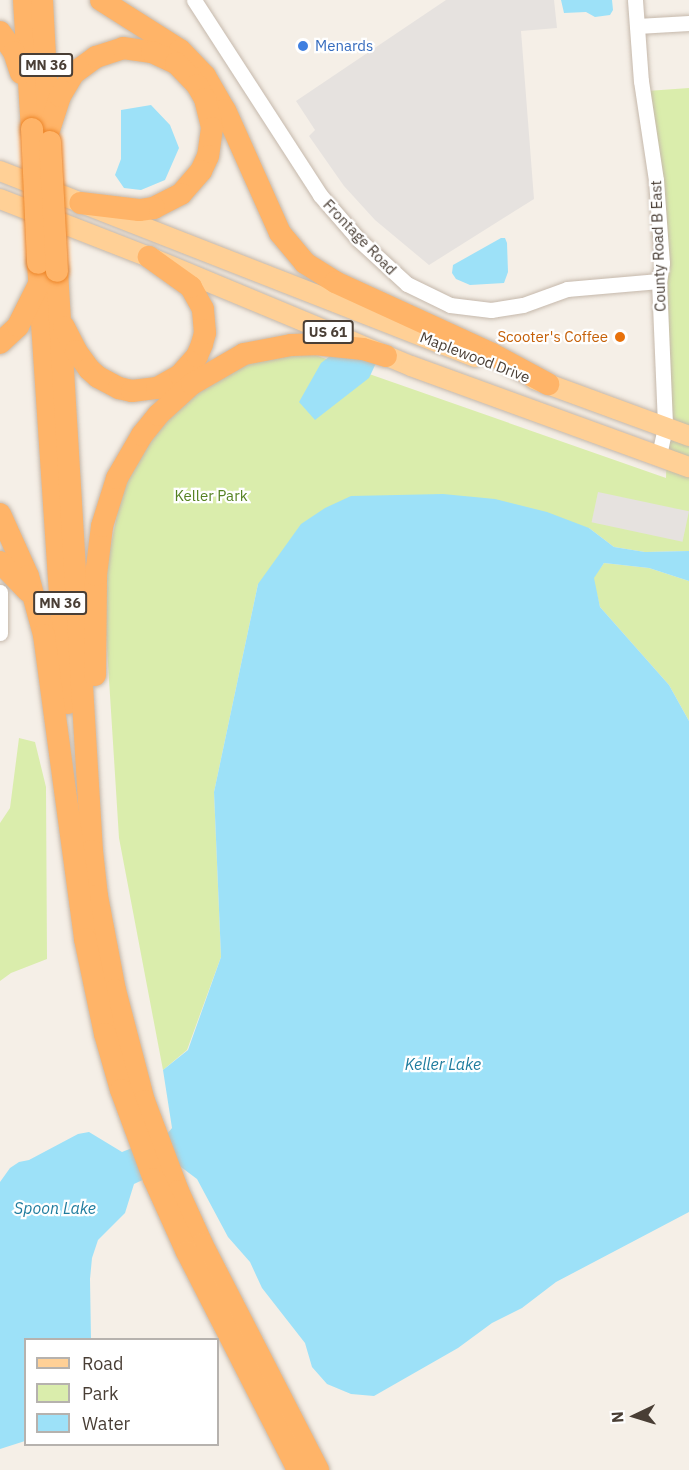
<!DOCTYPE html>
<style>
body{margin:0}
#map{position:relative;width:689px;height:1470px;overflow:hidden;background:#f5efe7;font-family:"IBM Plex Sans",sans-serif}
div>[style]{position:absolute}
.green>*{inset:0;background:#daedac}
.parking>*{inset:0;background:#e6e2df;transform-origin:0 0}
.water>*{inset:0;background:#9de1f8}
.roads{filter:drop-shadow(0 0 2px #c5b8ab) drop-shadow(0 0 2px #c5b8ab)}
.minor>*{height:15px;margin:-7.5px;padding:0 7.5px;transform-origin:7.5px;border-radius:7.5px;background:#fff}
.major>*{height:20px;margin:-10px;padding:0 10px;transform-origin:10px;border-radius:10px;background:#ffd096}
.highway>*{height:22px;margin:-11px;padding:0 11px;transform-origin:11px;border-radius:11px;background:#ffb468}
.bridges{filter:drop-shadow(0 0 2px #ed8529) drop-shadow(0 0 2px #ed8529)}
.highway-bridge>*{height:22px;margin:-11px;padding:0 11px;transform-origin:11px;border-radius:11px;background:#ffb468}
.dots>*{width:16px;height:16px;translate:-50% -50%;box-sizing:border-box;border:3px solid #fff;border-radius:50%}
span{translate:-50% -50%;white-space:nowrap;text-align:center;line-height:1.15;-webkit-text-stroke:4.5px #fff;paint-order:stroke}
.shield-label span{padding:2px 4px;background:#fff;border:2px solid;border-radius:4px;-webkit-text-stroke-width:0}
.shield-label{font-size:14px;color:#493e35;font-weight:700}
.shop-label{font-size:15px;color:#366cbe}
.left{translate:0 -50%;text-align:left}
.street-label{font-size:15px;color:#493e35}
.food-label{font-size:15px;color:#c56008}
.right{translate:-100% -50%;text-align:right}
.park-label{font-size:15px;color:#558222}
.water-label{font-size:16px;color:#1f7c9e;font-style:italic}
.legend{position:absolute;left:24px;top:1338px;width:195px;height:108px;box-sizing:border-box;background:#fff;border:2px solid #b6b2ae;margin:0;padding:8px 10px;list-style:none;font-size:18px;color:#493e35}
.legend li{display:flex;align-items:center;gap:12px;height:30px}
.legend b{width:30px;border:2px solid #b6b2ae}
.north{position:absolute;left:605px;top:1386px;width:60px;height:60px;-webkit-text-stroke:4px #fff;paint-order:stroke;rotate:266deg;font-size:16px;font-weight:700;line-height:24px;text-align:center;color:#493e35}
.north::after{content:'';display:block;margin:auto;width:21px;height:27px;background:#493e35;clip-path:polygon(50% 0,100% 100%,50% 72%,0 100%)}
</style>
<div id="map">
<div class="green">
<div style="clip-path:polygon(689px 88px,689px 551px,645px 552px,614px 547px,589px 528px,258px 584px,214px 792px,221px 957px,187px 1050px,163px 1070px,119px 838px,103px 584px,130px 451px,218px 365px,292px 347px,666px 478px,669px 379px,647px 91px)"></div>
<div style="clip-path:polygon(604px 563px,649px 568px,689px 581px,689px 721px,669px 685px,600px 607px,593px 578px)"></div>
<div style="clip-path:polygon(19px 738px,35px 742px,46px 787px,47px 959px,11px 973px,0 981px,0 823px,10px 808px)"></div>
</div>
<div class="parking">
<div style="clip-path:polygon(446px 0,554px 0,557px 28px,521px 31px,534px 199px,429px 265px,375px 220px,344px 186px,309px 136px,315px 130px,296px 101px)"></div>
<div style="left:598px;top:492px;width:93px;height:31px;rotate:12deg"></div>
</div>
<div class="water">
<div style="clip-path:polygon(561px 0,612px 0,613px 10px,610px 15px,595px 17px,586px 12px,564px 13px)"></div>
<div style="clip-path:polygon(151px 105px,170px 125px,179px 148px,165px 180px,141px 190px,124px 188px,115px 175px,121px 159px,121px 110px)"></div>
<div style="clip-path:polygon(501px 238px,505px 238px,507px 243px,508px 272px,504px 283px,470px 285px,456px 279px,452px 273px,453px 265px)"></div>
<div style="clip-path:polygon(342px 347px,377px 361px,369px 378px,315px 420px,299px 402px,321px 363px)"></div>
<div style="clip-path:polygon(443px 494px,495px 499px,547px 512px,589px 528px,614px 547px,645px 552px,689px 551px,689px 581px,649px 568px,604px 563px,594px 578px,600px 607px,669px 685px,689px 721px,689px 1212px,556px 1282px,522px 1308px,492px 1323px,458px 1348px,374px 1396px,351px 1394px,327px 1384px,312px 1367px,305px 1343px,262px 1288px,250px 1262px,228px 1237px,197px 1179px,177px 1164px,134px 1184px,125px 1213px,98px 1240px,92px 1258px,90px 1279px,91px 1339px,26px 1340px,25px 1441px,0 1449px,0 1182px,10px 1168px,19px 1162px,29px 1160px,78px 1134px,89px 1132px,122px 1152px,167px 1134px,172px 1128px,163px 1070px,188px 1050px,221px 957px,214px 792px,258px 584px,301px 524px,325px 508px,351px 496px)"></div>
</div>
<div class="roads">
<div class="minor">
<div style="left:194px;top:0;width:232px;rotate:57.1deg"></div>
<div style="left:320px;top:195px;width:60px;rotate:49.1deg"></div>
<div style="left:359px;top:240px;width:65px;rotate:42.5deg"></div>
<div style="left:407px;top:284px;width:48px;rotate:26deg"></div>
<div style="left:450px;top:305px;width:41px;rotate:7deg"></div>
<div style="left:491px;top:310px;width:32px;rotate:-9deg"></div>
<div style="left:523px;top:305px;width:47px;rotate:-20deg"></div>
<div style="left:567px;top:289px;width:92px;rotate:-5deg"></div>
<div style="left:635px;top:0;width:81px;rotate:85.8deg"></div>
<div style="left:641px;top:81px;width:100px;rotate:81.4deg"></div>
<div style="left:656px;top:180px;width:83px;rotate:85.9deg"></div>
<div style="left:662px;top:263px;width:18px;rotate:99deg"></div>
<div style="left:659px;top:281px;width:146px;rotate:87.6deg"></div>
<div style="left:665px;top:427px;width:30px;rotate:102deg"></div>
<div style="left:637px;top:26px;width:52px;rotate:-3.3deg"></div>
<div style="left:0;top:592px;width:41px;rotate:90deg"></div>
</div>
<div class="major">
<div style="left:0;top:171px;width:510px;rotate:21.38deg"></div>
<div style="left:0;top:199px;width:160px;rotate:21.3deg"></div>
<div style="left:149px;top:257px;width:284px;rotate:22.6deg"></div>
<div style="left:411px;top:366px;width:296px;rotate:20deg"></div>
<div style="left:534px;top:379px;width:165px;rotate:20.2deg"></div>
</div>
<div class="highway">
<div style="left:24px;top:0;width:129px;rotate:86.5deg"></div>
<div style="left:42px;top:0;width:115px;rotate:87deg"></div>
<div style="left:101px;top:0;width:93px;rotate:32.3deg"></div>
<div style="left:180px;top:50px;width:36px;rotate:46deg"></div>
<div style="left:205px;top:76px;width:39px;rotate:60deg"></div>
<div style="left:225px;top:110px;width:135px;rotate:65.9deg"></div>
<div style="left:280px;top:233px;width:39px;rotate:50deg"></div>
<div style="left:305px;top:263px;width:36px;rotate:32deg"></div>
<div style="left:335px;top:282px;width:173px;rotate:24.6deg"></div>
<div style="left:492px;top:354px;width:64px;rotate:28.2deg"></div>
<div style="left:0;top:32px;width:24px;rotate:55deg"></div>
<div style="left:14px;top:52px;width:22px;rotate:72deg"></div>
<div style="left:49px;top:130px;width:36px;rotate:-72deg"></div>
<div style="left:60px;top:96px;width:27px;rotate:-59deg"></div>
<div style="left:74px;top:73px;width:27px;rotate:-36deg"></div>
<div style="left:96px;top:57px;width:28px;rotate:-18deg"></div>
<div style="left:123px;top:48px;width:29px;rotate:8deg"></div>
<div style="left:152px;top:52px;width:26px;rotate:25deg"></div>
<div style="left:176px;top:63px;width:30px;rotate:46deg"></div>
<div style="left:197px;top:85px;width:16px;rotate:60deg"></div>
<div style="left:205px;top:99px;width:30px;rotate:76deg"></div>
<div style="left:212px;top:128px;width:28px;rotate:98deg"></div>
<div style="left:208px;top:156px;width:17px;rotate:115deg"></div>
<div style="left:201px;top:171px;width:30px;rotate:131deg"></div>
<div style="left:181px;top:194px;width:30px;rotate:153deg"></div>
<div style="left:154px;top:208px;width:15px;rotate:172deg"></div>
<div style="left:139px;top:210px;width:59px;rotate:-173.2deg"></div>
<div style="left:38px;top:263px;width:441px;rotate:86.2deg"></div>
<div style="left:57px;top:271px;width:581px;rotate:86.55deg"></div>
<div style="left:92px;top:851px;width:45px;rotate:83.7deg"></div>
<div style="left:97px;top:896px;width:96px;rotate:79.2deg"></div>
<div style="left:115px;top:990px;width:115px;rotate:75.4deg"></div>
<div style="left:144px;top:1101px;width:96px;rotate:69.3deg"></div>
<div style="left:178px;top:1191px;width:58px;rotate:65.6deg"></div>
<div style="left:202px;top:1244px;width:254px;rotate:62.8deg"></div>
<div style="left:64px;top:327px;width:27px;rotate:63deg"></div>
<div style="left:76px;top:351px;width:22px;rotate:54deg"></div>
<div style="left:89px;top:369px;width:12px;rotate:42deg"></div>
<div style="left:98px;top:377px;width:24px;rotate:28deg"></div>
<div style="left:119px;top:388px;width:13px;rotate:13deg"></div>
<div style="left:132px;top:391px;width:25px;rotate:-7deg"></div>
<div style="left:157px;top:388px;width:26px;rotate:-29deg"></div>
<div style="left:180px;top:375px;width:25px;rotate:-48deg"></div>
<div style="left:197px;top:356px;width:13px;rotate:-67deg"></div>
<div style="left:202px;top:344px;width:11px;rotate:-75deg"></div>
<div style="left:205px;top:333px;width:24px;rotate:-95deg"></div>
<div style="left:203px;top:309px;width:25px;rotate:-119deg"></div>
<div style="left:191px;top:287px;width:52px;rotate:-144.5deg"></div>
<div style="left:0;top:343px;width:25px;rotate:-43deg"></div>
<div style="left:18px;top:326px;width:47px;rotate:-63.4deg"></div>
<div style="left:0;top:514px;width:68px;rotate:65.7deg"></div>
<div style="left:28px;top:576px;width:61px;rotate:74.8deg"></div>
<div style="left:44px;top:635px;width:307px;rotate:82.3deg"></div>
<div style="left:85px;top:939px;width:97px;rotate:78.1deg"></div>
<div style="left:105px;top:1034px;width:58px;rotate:74.1deg"></div>
<div style="left:121px;top:1090px;width:95px;rotate:69.7deg"></div>
<div style="left:154px;top:1179px;width:80px;rotate:65.7deg"></div>
<div style="left:187px;top:1252px;width:245px;rotate:63deg"></div>
<div style="left:0;top:562px;width:40px;rotate:46deg"></div>
<div style="left:95px;top:675px;width:100px;rotate:-89.4deg"></div>
<div style="left:96px;top:575px;width:49px;rotate:-83deg"></div>
<div style="left:102px;top:526px;width:50px;rotate:-72.6deg"></div>
<div style="left:117px;top:478px;width:50px;rotate:-59.8deg"></div>
<div style="left:142px;top:435px;width:26px;rotate:-51deg"></div>
<div style="left:158px;top:415px;width:46px;rotate:-42.4deg"></div>
<div style="left:192px;top:384px;width:60px;rotate:-30deg"></div>
<div style="left:244px;top:354px;width:48px;rotate:-10.8deg"></div>
<div style="left:291px;top:345px;width:24px;rotate:-2deg"></div>
<div style="left:315px;top:344px;width:48px;rotate:5.9deg"></div>
<div style="left:363px;top:349px;width:24px;rotate:17deg"></div>
</div>
</div>
<div class="bridges">
<div class="highway-bridge">
<div style="left:32px;top:129px;width:134px;rotate:87.4deg"></div>
<div style="left:50px;top:142px;width:129px;rotate:86.9deg"></div>
</div>
</div>
<div class="dots">
<div style="left:303px;top:46px;background:#3f7fe0"></div>
<div style="left:620px;top:337px;background:#e8710a"></div>
</div>
<div class="shield-label">
<span style="left:46px;top:65px">MN 36</span>
<span style="left:328px;top:332px">US 61</span>
<span style="left:60px;top:603px">MN 36</span>
</div>
<div class="shop-label">
<span class="left" style="left:315px;top:46px">Menards</span>
</div>
<div class="street-label">
<span style="left:360px;top:237px;rotate:46deg">Frontage Road</span>
<span style="left:658px;top:246px;rotate:-92deg">County Road B East</span>
<span style="left:475px;top:357px;rotate:21deg">Maplewood Drive</span>
</div>
<div class="food-label">
<span class="right" style="left:608px;top:337px">Scooter's Coffee</span>
</div>
<div class="park-label">
<span style="left:211px;top:496px">Keller Park</span>
</div>
<div class="water-label">
<span style="left:443px;top:1064px">Keller Lake</span>
<span style="left:55px;top:1208px">Spoon Lake</span>
</div>
<ul class="legend">
<li><b style="height:8px;background:#ffd096"></b>Road</li>
<li><b style="height:16px;background:#daedac"></b>Park</li>
<li><b style="height:16px;background:#9de1f8"></b>Water</li>
</ul>
<div class="north">N</div>
</div>
